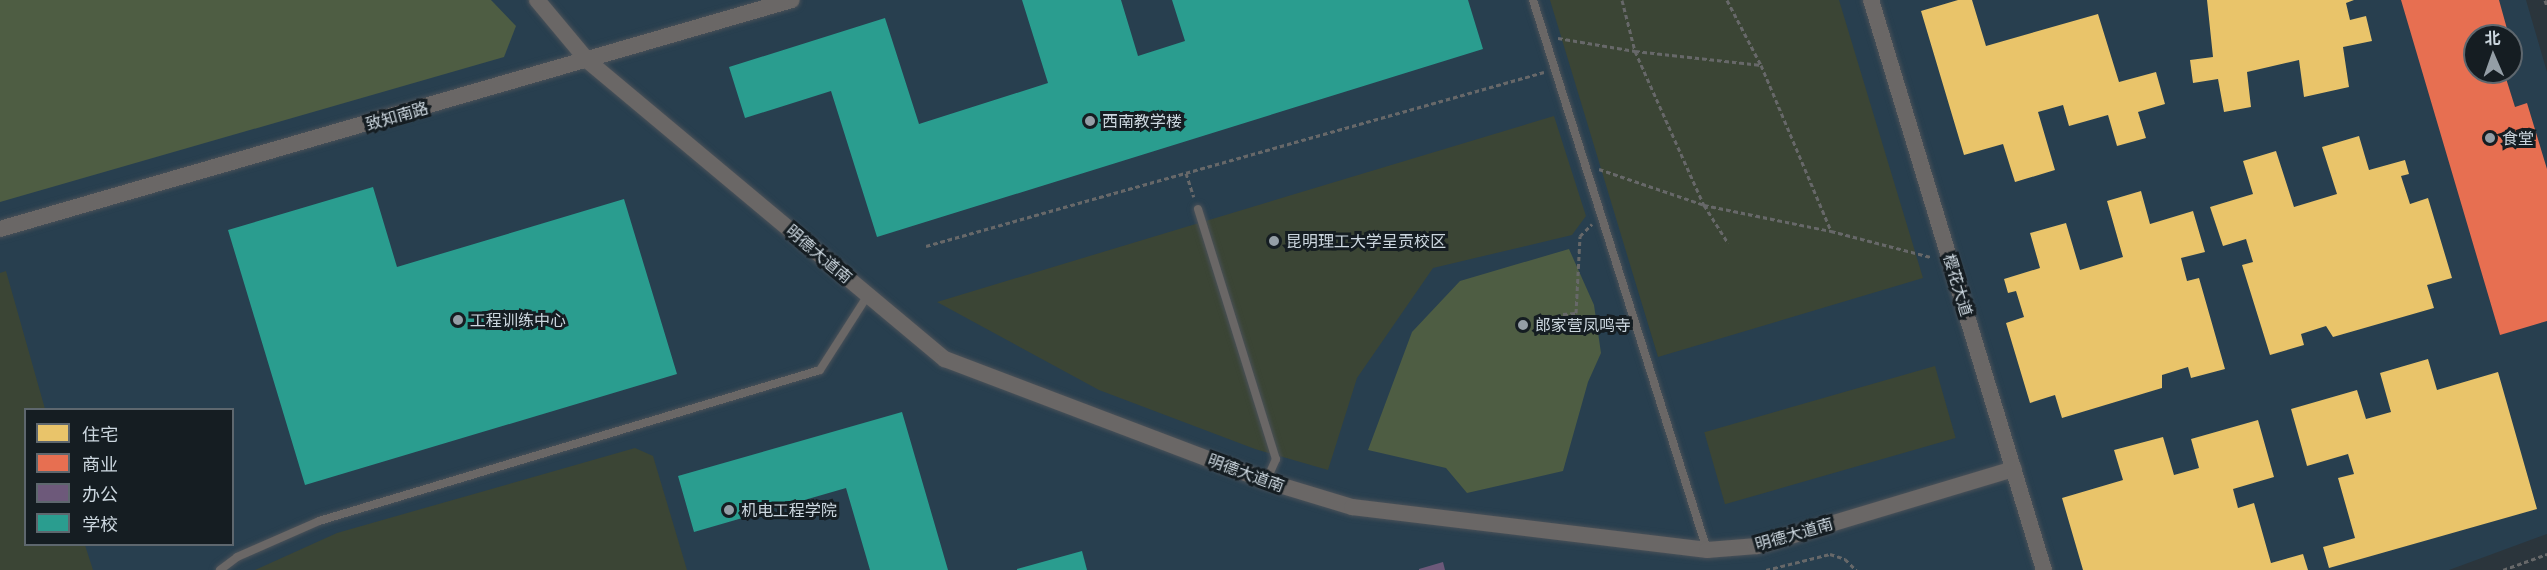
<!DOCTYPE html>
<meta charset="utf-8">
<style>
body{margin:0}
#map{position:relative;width:2547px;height:570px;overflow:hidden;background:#2b353c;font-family:"Archivo Narrow","Noto Sans SC",sans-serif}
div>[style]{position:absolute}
.built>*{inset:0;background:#283f4f}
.green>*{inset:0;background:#3b4535;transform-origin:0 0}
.forest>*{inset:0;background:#4e5d43}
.homes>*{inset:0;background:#e9c46a}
.shops>*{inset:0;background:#e76f51}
.offices>*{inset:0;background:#6d597a}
.schools>*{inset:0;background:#2a9d8f}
.path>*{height:3px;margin-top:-1.5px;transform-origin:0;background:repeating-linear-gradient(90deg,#676869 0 4.5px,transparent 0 7.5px)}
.roads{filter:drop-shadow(0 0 2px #4a5158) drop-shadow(0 0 2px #4a5158)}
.service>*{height:8px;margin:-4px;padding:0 4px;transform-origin:4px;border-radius:4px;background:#6a6766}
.minor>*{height:16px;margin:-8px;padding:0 8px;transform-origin:8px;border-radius:8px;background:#6a6766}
.dots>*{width:16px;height:16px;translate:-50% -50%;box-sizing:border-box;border:3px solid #151d22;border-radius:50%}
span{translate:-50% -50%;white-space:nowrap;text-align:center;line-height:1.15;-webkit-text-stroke:6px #151d22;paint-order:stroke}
.street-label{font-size:16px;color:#ccd7df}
.poi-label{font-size:16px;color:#ccd7df}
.left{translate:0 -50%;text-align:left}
.legend{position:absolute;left:24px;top:408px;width:210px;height:138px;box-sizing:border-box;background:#151d22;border:2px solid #5e676e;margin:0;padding:8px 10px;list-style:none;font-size:18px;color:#ccd7df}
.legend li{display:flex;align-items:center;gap:12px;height:30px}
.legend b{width:30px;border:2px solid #5e676e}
.north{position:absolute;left:2463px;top:24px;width:60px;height:60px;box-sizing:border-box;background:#151d22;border:2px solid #5e676e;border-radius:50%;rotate:358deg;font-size:16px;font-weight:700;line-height:24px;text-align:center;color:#ccd7df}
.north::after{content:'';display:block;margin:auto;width:21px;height:27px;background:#949ea6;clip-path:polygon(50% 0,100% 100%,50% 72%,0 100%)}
</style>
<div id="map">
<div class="built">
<div style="clip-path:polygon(evenodd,0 0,2526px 0,2547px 72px,2547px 534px,2449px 570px,0 570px,0 0,2475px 36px,2511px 36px,2511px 72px,2475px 72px,2475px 36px,0 0,26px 410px,232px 410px,232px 544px,26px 544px,26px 410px)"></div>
</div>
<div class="green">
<div style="clip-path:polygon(1550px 0,1839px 0,1923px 278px,1658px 357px)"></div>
<div style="clip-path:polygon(1554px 116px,1586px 216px,1572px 235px,1433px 268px,1357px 378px,1328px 470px,1255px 449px,1099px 390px,937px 302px)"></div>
<div style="clip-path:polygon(6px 271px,45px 409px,26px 410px,26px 544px,85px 545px,93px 570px,0 570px,0 273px)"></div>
<div style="left:1935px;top:366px;width:75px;height:240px;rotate:74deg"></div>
<div style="clip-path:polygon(635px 448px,653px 456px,687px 570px,255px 570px,337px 533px)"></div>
</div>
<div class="forest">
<div style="clip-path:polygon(0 0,491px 0,516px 26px,504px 57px,0 202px)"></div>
<div style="clip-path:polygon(1569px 249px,1594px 305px,1601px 353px,1588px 382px,1563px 471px,1467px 493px,1446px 468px,1368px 450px,1412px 332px,1460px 281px)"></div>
</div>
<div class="homes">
<div style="clip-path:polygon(1958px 0,1972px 0,1986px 46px,2098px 14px,2119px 82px,2156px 72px,2165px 104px,2138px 112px,2146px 138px,2117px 146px,2108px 115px,2069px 126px,2063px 105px,2038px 112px,2055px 170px,2015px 182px,2003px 144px,1964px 155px,1921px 11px)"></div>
<div style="clip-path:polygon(2207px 0,2354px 0,2346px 3px,2350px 20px,2366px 16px,2372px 41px,2343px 47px,2349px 87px,2304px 97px,2299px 60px,2247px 72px,2251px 107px,2224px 112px,2218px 79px,2193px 83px,2190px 60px,2213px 57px)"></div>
<div style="clip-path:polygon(2359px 136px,2369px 170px,2405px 160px,2409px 174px,2401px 176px,2410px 204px,2428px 198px,2452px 278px,2427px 285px,2434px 308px,2333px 337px,2326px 326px,2301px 334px,2304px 345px,2270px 355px,2242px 265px,2253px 262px,2246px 239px,2223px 246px,2210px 207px,2253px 194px,2243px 161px,2276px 151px,2294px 207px,2337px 194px,2322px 147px)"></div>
<div style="clip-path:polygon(2141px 191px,2150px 224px,2193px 211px,2205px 252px,2181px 258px,2187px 281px,2199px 278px,2225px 369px,2191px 378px,2188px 367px,2162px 375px,2162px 388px,2062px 418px,2055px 395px,2030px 403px,2006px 323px,2024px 317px,2016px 291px,2008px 293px,2004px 279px,2040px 268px,2030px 233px,2066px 223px,2080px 270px,2123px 257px,2107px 201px)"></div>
<div style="clip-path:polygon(2428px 359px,2437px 390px,2498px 372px,2537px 509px,2329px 568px,2323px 547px,2355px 538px,2338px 478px,2354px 474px,2348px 454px,2307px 466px,2291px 409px,2357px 390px,2366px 419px,2391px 412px,2380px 373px)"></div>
<div style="clip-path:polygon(2258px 420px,2274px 477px,2233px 489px,2238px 508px,2254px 503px,2271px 563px,2303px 554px,2308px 570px,2083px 570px,2062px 498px,2123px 480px,2114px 450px,2163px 437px,2174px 475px,2199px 468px,2191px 439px)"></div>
</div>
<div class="shops">
<div style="clip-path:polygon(2401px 0,2499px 0,2509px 36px,2475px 36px,2475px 72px,2504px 72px,2515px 107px,2527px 103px,2547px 169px,2547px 321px,2500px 335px)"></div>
</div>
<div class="offices">
<div style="clip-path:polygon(1443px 562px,1445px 570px,1419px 570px,1419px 569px)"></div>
</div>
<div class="schools">
<div style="clip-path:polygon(1022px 0,1121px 0,1138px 56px,1185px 41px,1172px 0,1468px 0,1483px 49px,877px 237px,831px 91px,745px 118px,729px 67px,885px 18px,919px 124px,1048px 83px)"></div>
<div style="clip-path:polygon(373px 187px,397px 267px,624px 199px,677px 374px,305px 485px,228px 230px)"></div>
<div style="clip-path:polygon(902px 412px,948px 570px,870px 570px,846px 488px,694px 532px,678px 476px)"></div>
<div style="clip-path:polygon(1082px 551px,1087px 570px,1017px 570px,1017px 569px)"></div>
</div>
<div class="path">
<div style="left:1622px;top:0;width:53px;rotate:75.7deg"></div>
<div style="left:1635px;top:51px;width:169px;rotate:65.9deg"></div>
<div style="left:1704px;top:205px;width:45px;rotate:57.7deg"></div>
<div style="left:1727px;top:0;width:73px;rotate:62.4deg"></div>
<div style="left:1761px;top:65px;width:180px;rotate:67.1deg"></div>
<div style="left:2545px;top:0;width:6px;rotate:72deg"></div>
<div style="left:1558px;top:38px;width:78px;rotate:9.6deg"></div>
<div style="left:1635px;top:51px;width:127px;rotate:6.3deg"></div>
<div style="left:1599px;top:169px;width:111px;rotate:18.9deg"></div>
<div style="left:1704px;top:205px;width:130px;rotate:11.6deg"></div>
<div style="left:1831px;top:231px;width:103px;rotate:14.6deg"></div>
<div style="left:1186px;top:173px;width:25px;rotate:72deg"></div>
<div style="left:926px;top:246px;width:642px;rotate:-15.72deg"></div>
<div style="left:1563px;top:314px;width:13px;rotate:-4deg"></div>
<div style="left:1576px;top:313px;width:77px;rotate:-87deg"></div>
<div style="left:1580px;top:236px;width:17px;rotate:-45deg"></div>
<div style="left:1766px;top:570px;width:66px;rotate:-14deg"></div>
<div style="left:1830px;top:554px;width:16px;rotate:18deg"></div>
<div style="left:1845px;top:559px;width:16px;rotate:45deg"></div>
<div style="left:2503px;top:570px;width:47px;rotate:-20deg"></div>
</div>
<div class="roads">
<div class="service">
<div style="left:1533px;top:0;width:577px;rotate:72.44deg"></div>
<div style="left:1198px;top:209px;width:262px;rotate:72.7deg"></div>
<div style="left:1276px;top:459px;width:24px;rotate:114deg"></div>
<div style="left:220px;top:570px;width:21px;rotate:-37deg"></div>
<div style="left:237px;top:557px;width:90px;rotate:-23.7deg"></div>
<div style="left:319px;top:521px;width:523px;rotate:-16.77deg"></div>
<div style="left:820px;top:370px;width:89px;rotate:-57.4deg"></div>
</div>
<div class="minor">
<div style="left:537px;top:0;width:80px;rotate:50.1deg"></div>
<div style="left:588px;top:61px;width:465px;rotate:39.9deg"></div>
<div style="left:945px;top:359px;width:343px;rotate:20.8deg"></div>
<div style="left:1266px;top:481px;width:90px;rotate:16.8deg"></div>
<div style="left:1352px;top:507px;width:358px;rotate:6.9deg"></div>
<div style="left:1707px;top:550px;width:50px;rotate:-4.6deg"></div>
<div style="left:1757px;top:546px;width:268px;rotate:-16.7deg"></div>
<div style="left:1871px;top:0;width:596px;rotate:73.12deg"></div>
<div style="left:0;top:229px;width:824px;rotate:-16.13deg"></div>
</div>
</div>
<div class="dots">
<div style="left:1090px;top:121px;background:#949ea6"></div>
<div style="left:2490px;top:138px;background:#949ea6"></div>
<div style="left:1274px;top:241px;background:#949ea6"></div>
<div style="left:458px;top:320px;background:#949ea6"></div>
<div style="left:1523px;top:325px;background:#949ea6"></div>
<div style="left:729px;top:510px;background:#949ea6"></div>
</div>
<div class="street-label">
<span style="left:397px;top:116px;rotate:-16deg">致知南路</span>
<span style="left:819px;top:254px;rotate:40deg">明德大道南</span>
<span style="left:1958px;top:285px;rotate:73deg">樱花大道</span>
<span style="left:1246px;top:473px;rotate:20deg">明德大道南</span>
<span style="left:1794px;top:534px;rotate:-16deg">明德大道南</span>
</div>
<div class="poi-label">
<span class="left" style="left:1102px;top:121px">西南教学楼</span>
<span class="left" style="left:2502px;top:138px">食堂</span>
<span class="left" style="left:1286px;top:241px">昆明理工大学呈贡校区</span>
<span class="left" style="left:470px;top:320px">工程训练中心</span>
<span class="left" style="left:1535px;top:325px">郎家营凤鸣寺</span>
<span class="left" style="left:741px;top:510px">机电工程学院</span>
</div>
<ul class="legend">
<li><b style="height:16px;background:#e9c46a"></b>住宅</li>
<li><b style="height:16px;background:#e76f51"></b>商业</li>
<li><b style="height:16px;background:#6d597a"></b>办公</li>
<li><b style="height:16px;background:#2a9d8f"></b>学校</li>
</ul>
<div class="north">北</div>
</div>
